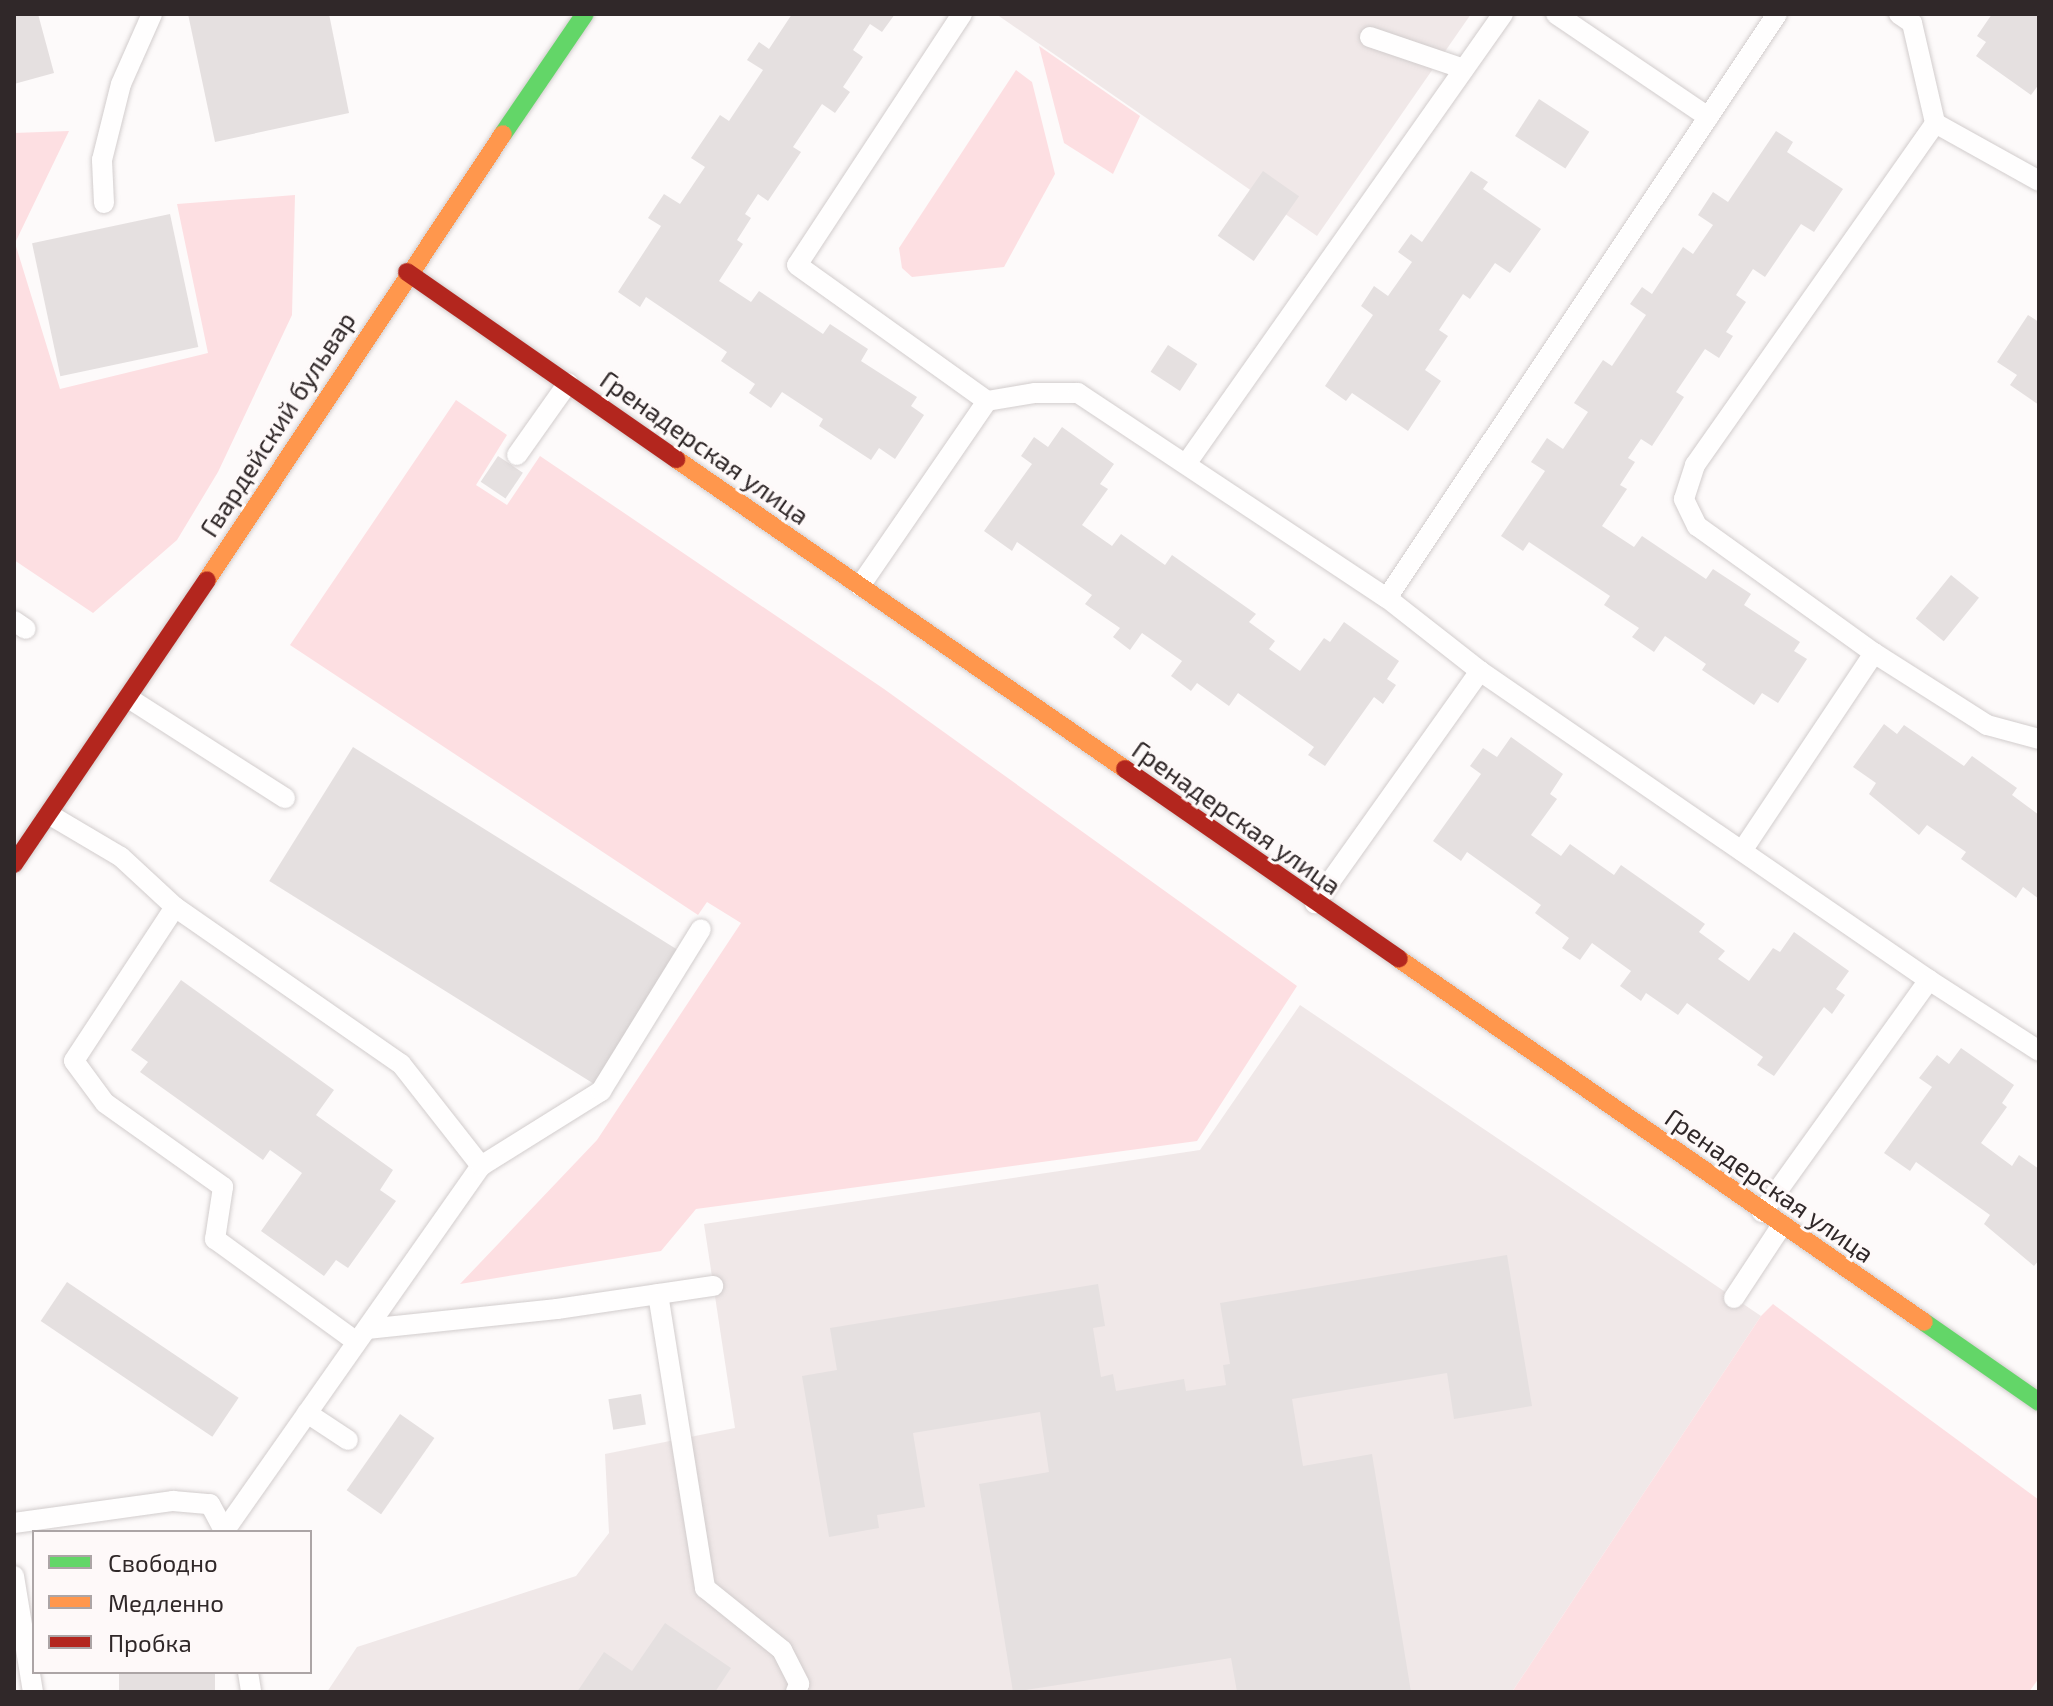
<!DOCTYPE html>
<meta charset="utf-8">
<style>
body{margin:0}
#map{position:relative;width:2053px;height:1706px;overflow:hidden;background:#fdfafa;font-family:"Exo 2",sans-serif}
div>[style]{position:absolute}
.built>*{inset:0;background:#f0e8e8}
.green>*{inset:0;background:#fddfe2}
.building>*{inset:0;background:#e5e0e0;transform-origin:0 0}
.roads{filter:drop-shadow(0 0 2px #d2cdcd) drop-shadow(0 0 2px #d2cdcd)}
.lane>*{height:20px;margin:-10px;padding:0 10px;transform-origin:10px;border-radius:10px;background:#fffefe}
.fast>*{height:18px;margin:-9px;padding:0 9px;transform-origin:9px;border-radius:9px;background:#63d668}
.slow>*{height:18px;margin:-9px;padding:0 9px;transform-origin:9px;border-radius:9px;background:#ff974d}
.jam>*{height:18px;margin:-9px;padding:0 9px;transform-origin:9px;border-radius:9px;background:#b3261e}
span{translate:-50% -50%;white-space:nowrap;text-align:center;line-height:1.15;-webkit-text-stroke:6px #fef9f9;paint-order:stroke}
.street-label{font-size:26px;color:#302829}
.frame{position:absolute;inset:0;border:16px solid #302829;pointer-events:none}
.legend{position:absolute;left:32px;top:1530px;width:280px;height:144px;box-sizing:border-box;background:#fef9f9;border:2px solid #aca5a6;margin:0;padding:10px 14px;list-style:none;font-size:24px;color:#302829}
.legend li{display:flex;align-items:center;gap:16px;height:40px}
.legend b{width:40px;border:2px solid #aca5a6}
</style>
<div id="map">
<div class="built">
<div style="clip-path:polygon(996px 14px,1471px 14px,1317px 236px)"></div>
<div style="clip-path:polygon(1300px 1005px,1761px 1316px,1512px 1692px,327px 1692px,357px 1647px,576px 1576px,609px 1533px,605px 1454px,735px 1428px,704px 1224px,1200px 1150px)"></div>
</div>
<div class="green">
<div style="clip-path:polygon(1039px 46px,1140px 116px,1113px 174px,1064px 143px)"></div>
<div style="clip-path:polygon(1016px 70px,1032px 82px,1055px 174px,1004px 267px,912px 277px,902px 268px,899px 248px)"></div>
<div style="clip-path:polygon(69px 131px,15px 243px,60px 389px,208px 353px,177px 204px,295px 195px,292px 315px,218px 472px,177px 540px,93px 613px,14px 560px,14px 133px)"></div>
<div style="clip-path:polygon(456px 400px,507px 435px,476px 485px,507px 505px,540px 456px,884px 689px,1297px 986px,1197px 1141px,696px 1209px,661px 1251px,460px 1284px,597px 1140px,741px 923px,707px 902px,698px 915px,290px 645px)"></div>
<div style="clip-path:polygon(1773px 1304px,2039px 1500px,2039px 1678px,2029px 1692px,1512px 1692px,1761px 1316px)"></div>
</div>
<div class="building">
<div style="clip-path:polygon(14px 14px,38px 14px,54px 73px,14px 84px)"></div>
<div style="clip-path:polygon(188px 14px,329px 14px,349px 113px,215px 142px)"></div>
<div style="clip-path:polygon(792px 14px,895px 14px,882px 32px,870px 24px,853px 50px,863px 57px,843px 87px,850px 92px,835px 113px,822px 104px,793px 147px,801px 152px,768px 201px,758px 194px,745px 214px,751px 218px,737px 240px,743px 244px,719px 281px,751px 302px,759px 291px,823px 334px,830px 324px,868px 349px,861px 361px,917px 397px,911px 406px,924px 415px,895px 459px,879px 448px,871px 460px,819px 426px,823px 419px,782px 392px,771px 408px,749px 393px,755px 384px,721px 361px,727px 352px,646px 297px,640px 307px,618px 292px,661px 226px,648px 218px,664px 194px,680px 204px,705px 167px,691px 158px,720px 115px,729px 121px,763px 70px,747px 60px,759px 42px,769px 49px)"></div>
<div style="clip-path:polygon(1992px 14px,2039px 14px,2039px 84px,2031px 95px,1976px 56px,1986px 42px,1977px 36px)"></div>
<div style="left:1539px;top:99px;width:60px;height:44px;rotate:33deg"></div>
<div style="clip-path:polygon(1776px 131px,1793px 142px,1787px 152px,1843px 189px,1814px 232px,1801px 224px,1765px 277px,1753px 269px,1736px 295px,1746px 302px,1726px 332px,1733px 336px,1719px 358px,1705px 349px,1676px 392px,1684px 397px,1652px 446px,1641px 439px,1628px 458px,1635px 462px,1620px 485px,1627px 489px,1602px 526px,1634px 547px,1642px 536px,1706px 579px,1713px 569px,1751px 594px,1744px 605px,1800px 642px,1794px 651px,1807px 659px,1778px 703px,1762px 693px,1754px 705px,1702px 670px,1706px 664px,1665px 636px,1654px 652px,1632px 637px,1639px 628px,1604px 605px,1610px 596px,1529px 542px,1523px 551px,1501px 536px,1545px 471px,1531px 462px,1547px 438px,1563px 449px,1588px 412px,1574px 403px,1603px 360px,1612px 366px,1646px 315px,1630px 304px,1642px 287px,1652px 294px,1683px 247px,1693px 254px,1713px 225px,1698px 215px,1713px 192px,1728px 202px)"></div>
<div style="left:1263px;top:171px;width:44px;height:79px;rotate:35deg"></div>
<div style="clip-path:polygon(1471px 171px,1488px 182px,1483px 189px,1541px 229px,1510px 273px,1495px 263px,1470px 299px,1463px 294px,1439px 330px,1448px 336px,1425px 370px,1441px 381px,1408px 431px,1352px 393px,1346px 401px,1325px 386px,1373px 315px,1361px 306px,1374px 286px,1388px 296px,1412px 262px,1398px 252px,1411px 234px,1422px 242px)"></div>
<div style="left:170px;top:214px;width:136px;height:141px;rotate:78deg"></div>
<div style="clip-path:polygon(2028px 315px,2039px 322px,2039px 405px,2010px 385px,2017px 375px,1997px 362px)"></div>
<div style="left:1168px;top:345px;width:35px;height:32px;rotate:33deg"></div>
<div style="clip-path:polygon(1062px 427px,1114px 464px,1100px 484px,1108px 489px,1082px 525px,1112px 546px,1121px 534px,1165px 565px,1172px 555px,1256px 614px,1249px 622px,1275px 641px,1269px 649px,1300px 671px,1324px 638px,1330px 642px,1344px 622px,1399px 661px,1387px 679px,1396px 685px,1383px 704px,1374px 697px,1325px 766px,1308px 755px,1314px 747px,1238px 693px,1229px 706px,1197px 683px,1191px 691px,1171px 676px,1182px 661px,1142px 633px,1130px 650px,1113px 637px,1120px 628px,1085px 604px,1092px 595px,1017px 542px,1012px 551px,984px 531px,1032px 464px,1021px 456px,1034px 437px,1048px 447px)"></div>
<div style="left:498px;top:456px;width:30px;height:31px;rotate:34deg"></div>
<div style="left:1951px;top:575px;width:36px;height:56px;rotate:39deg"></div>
<div style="clip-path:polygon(1884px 724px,1897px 734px,1904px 725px,1964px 766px,1972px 756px,2017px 788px,2012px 795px,2039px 815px,2039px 899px,2023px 887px,2016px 898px,1961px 859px,1966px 852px,1927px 825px,1919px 835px,1869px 794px,1876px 783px,1853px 767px)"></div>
<div style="clip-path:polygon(1511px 737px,1563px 774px,1550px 794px,1557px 799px,1531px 835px,1561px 856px,1570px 844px,1614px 875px,1621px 865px,1705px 924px,1699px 932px,1725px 951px,1718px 959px,1749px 981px,1773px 948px,1780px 952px,1794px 932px,1849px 971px,1836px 989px,1845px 995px,1832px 1014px,1824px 1007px,1774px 1076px,1757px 1065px,1763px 1057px,1687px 1003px,1678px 1015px,1646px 993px,1641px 1001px,1620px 986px,1631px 971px,1592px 943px,1580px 960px,1562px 948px,1569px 938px,1535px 913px,1541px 905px,1467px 852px,1461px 861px,1433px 841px,1481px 774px,1470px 766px,1483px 748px,1497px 757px)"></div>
<div style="left:353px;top:747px;width:384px;height:158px;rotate:32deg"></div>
<div style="clip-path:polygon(181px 980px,334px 1090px,316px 1115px,393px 1170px,380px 1190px,396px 1201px,348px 1268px,336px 1260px,324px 1276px,261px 1231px,302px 1173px,270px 1150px,263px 1160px,140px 1072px,148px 1062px,131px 1050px)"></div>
<div style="clip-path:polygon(1961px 1048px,2014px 1085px,2002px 1103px,2007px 1107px,1981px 1143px,2012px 1166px,2019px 1155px,2039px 1169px,2039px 1260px,2034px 1266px,1984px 1224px,1990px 1215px,1916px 1162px,1910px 1171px,1884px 1153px,1932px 1087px,1919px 1078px,1937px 1055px,1949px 1064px)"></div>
<div style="clip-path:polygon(1507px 1255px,1532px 1406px,1454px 1419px,1447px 1373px,1292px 1399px,1303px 1466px,1372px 1454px,1411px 1692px,1237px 1692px,1231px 1658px,1013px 1692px,979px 1484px,1049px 1472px,1040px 1412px,913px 1433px,925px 1507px,877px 1515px,879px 1528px,829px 1537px,802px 1376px,837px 1370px,830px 1328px,1098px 1284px,1105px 1326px,1093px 1328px,1101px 1377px,1113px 1374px,1116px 1391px,1184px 1379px,1186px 1391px,1226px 1385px,1223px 1365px,1230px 1364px,1220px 1303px)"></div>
<div style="left:67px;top:1282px;width:207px;height:47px;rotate:34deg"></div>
<div style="left:641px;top:1394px;width:31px;height:33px;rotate:81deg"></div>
<div style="left:400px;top:1414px;width:42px;height:93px;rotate:35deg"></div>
<div style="clip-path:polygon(665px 1623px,731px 1668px,715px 1692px,577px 1692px,604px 1652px,632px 1671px)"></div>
<div style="left:119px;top:1672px;width:96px;height:20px"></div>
</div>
<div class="roads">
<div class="lane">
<div style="left:962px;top:14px;width:300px;rotate:123.3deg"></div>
<div style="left:797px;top:265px;width:234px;rotate:35.6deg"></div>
<div style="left:1556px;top:14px;width:184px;rotate:34.1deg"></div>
<div style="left:1899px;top:14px;width:16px;rotate:35deg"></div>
<div style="left:1912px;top:23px;width:103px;rotate:77deg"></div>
<div style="left:1370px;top:37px;width:99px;rotate:18.8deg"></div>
<div style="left:104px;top:203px;width:43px;rotate:-92.7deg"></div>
<div style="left:102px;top:160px;width:78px;rotate:-76deg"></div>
<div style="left:121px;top:84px;width:77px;rotate:-66.1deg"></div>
<div style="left:517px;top:455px;width:88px;rotate:-54.7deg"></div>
<div style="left:1186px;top:464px;width:550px;rotate:-54.84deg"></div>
<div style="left:860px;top:586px;width:224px;rotate:-55.5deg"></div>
<div style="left:987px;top:401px;width:49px;rotate:-9.5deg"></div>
<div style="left:1035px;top:393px;width:43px"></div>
<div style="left:1078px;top:393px;width:371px;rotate:33.6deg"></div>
<div style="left:1387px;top:598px;width:118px;rotate:38.1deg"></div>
<div style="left:1480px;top:671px;width:285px;rotate:125.4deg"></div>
<div style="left:1387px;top:598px;width:702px;rotate:-56.26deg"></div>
<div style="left:14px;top:621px;width:14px;rotate:34deg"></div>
<div style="left:1874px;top:653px;width:218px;rotate:-144.3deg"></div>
<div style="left:1697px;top:526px;width:30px;rotate:-116deg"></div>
<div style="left:1684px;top:499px;width:36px;rotate:-72deg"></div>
<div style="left:1695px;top:465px;width:418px;rotate:-54.9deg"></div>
<div style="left:1935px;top:123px;width:119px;rotate:29.1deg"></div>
<div style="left:1480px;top:671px;width:545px;rotate:34.54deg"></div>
<div style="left:1929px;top:980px;width:286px;rotate:125.7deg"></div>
<div style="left:130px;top:699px;width:184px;rotate:32.6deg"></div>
<div style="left:50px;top:815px;width:82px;rotate:30.6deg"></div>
<div style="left:121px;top:857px;width:74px;rotate:42.8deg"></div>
<div style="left:175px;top:907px;width:275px;rotate:34.8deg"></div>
<div style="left:401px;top:1064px;width:130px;rotate:51.9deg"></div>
<div style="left:1742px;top:851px;width:238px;rotate:-56.3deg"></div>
<div style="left:1874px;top:653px;width:134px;rotate:32.5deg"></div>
<div style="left:1987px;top:725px;width:54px;rotate:15.1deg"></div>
<div style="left:175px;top:907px;width:184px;rotate:123.3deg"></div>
<div style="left:74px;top:1061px;width:52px;rotate:53.6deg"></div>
<div style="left:105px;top:1103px;width:145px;rotate:35.4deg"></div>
<div style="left:223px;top:1187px;width:53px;rotate:98.7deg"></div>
<div style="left:215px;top:1239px;width:175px;rotate:36deg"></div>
<div style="left:1929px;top:980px;width:131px;rotate:32.8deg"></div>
<div style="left:658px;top:1294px;width:298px;rotate:80.9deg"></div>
<div style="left:705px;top:1588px;width:99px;rotate:38.8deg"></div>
<div style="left:782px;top:1650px;width:38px;rotate:63deg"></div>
<div style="left:799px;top:1684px;width:9px;rotate:111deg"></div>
<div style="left:1734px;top:1298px;width:87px;rotate:-56.7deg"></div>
<div style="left:367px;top:1329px;width:191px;rotate:-6deg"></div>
<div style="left:557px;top:1309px;width:158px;rotate:-8.4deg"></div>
<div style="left:307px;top:1413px;width:49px;rotate:33.4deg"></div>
<div style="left:14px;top:1523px;width:161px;rotate:-7.9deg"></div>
<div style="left:173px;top:1501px;width:37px;rotate:5deg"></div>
<div style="left:210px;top:1504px;width:32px;rotate:62deg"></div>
<div style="left:225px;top:1530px;width:445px;rotate:-54.9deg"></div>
<div style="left:481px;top:1166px;width:142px;rotate:-32deg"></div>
<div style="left:601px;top:1091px;width:190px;rotate:-58.3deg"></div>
<div style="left:14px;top:1576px;width:118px;rotate:80.7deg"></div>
<div style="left:248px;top:1672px;width:20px;rotate:81deg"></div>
</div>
<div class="fast">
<div style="left:503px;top:134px;width:145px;rotate:-55.7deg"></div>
<div style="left:1924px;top:1322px;width:140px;rotate:34.8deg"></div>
</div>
<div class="slow">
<div style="left:676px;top:459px;width:546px;rotate:34.62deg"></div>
<div style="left:207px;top:580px;width:535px;rotate:-56.43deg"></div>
<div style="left:1399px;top:959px;width:638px;rotate:34.66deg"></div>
</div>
<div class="jam">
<div style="left:407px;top:272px;width:328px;rotate:34.8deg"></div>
<div style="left:1125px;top:769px;width:333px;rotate:34.7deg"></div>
<div style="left:14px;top:864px;width:343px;rotate:-55.8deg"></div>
</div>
</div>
<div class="street-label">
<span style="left:277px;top:424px;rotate:-57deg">Гвардейский бульвар</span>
<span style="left:705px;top:447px;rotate:35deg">Гренадерская улица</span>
<span style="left:1237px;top:817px;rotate:35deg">Гренадерская улица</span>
<span style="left:1770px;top:1185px;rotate:35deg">Гренадерская улица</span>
</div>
<div class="frame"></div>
<ul class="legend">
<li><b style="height:10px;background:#63d668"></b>Свободно</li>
<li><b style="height:10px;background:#ff974d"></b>Медленно</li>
<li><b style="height:10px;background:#b3261e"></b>Пробка</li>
</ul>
</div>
